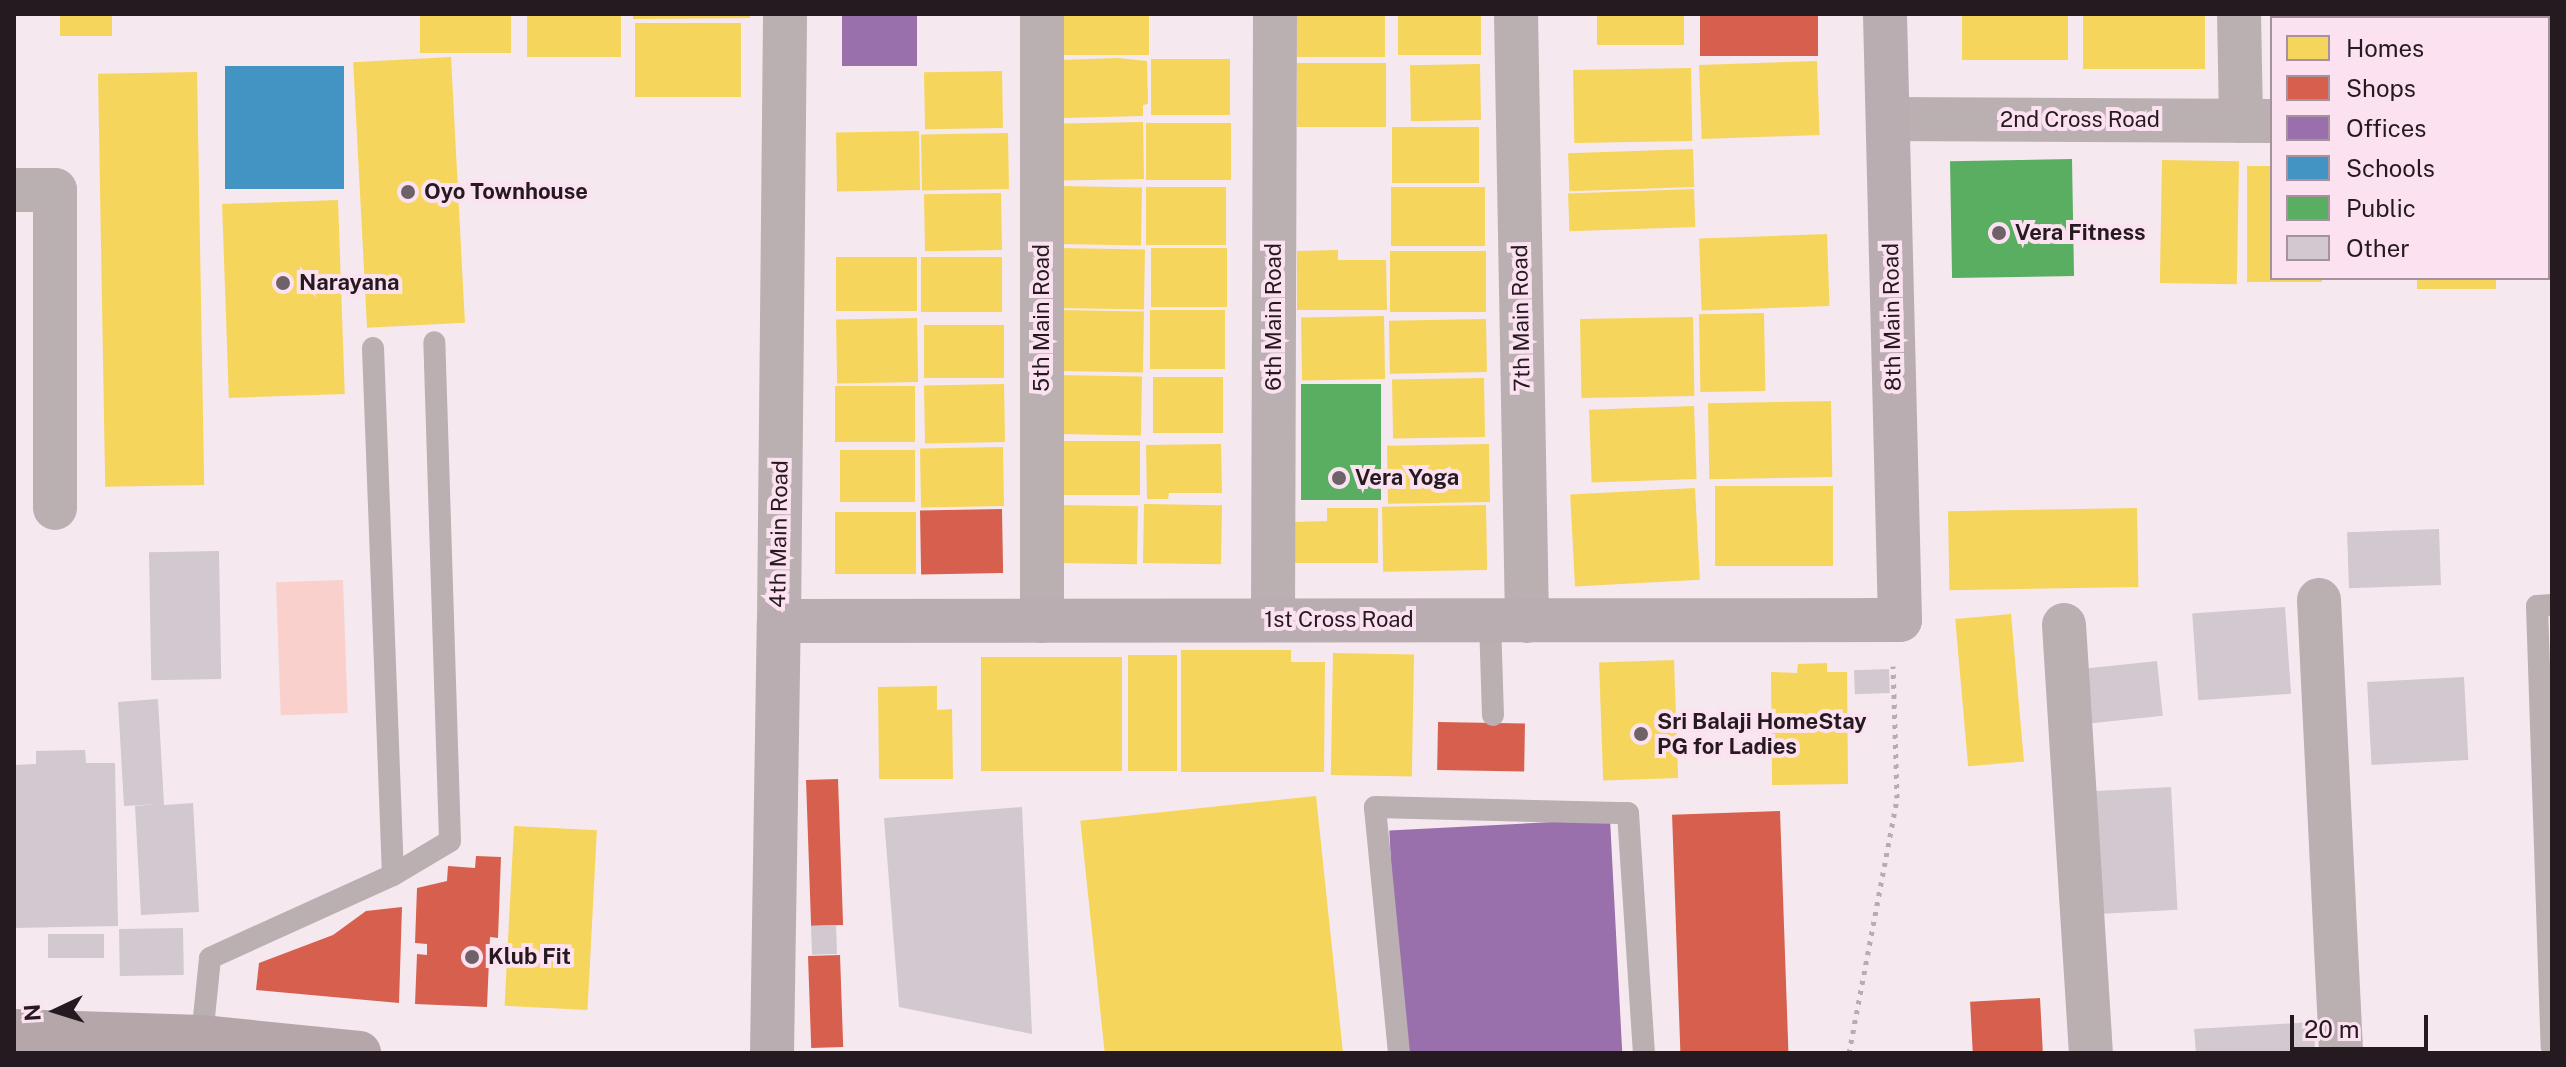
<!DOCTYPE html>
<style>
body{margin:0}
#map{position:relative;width:2566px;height:1067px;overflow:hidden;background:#f6e8ef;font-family:"Public Sans",sans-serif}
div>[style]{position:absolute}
.green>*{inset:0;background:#f9d0cc;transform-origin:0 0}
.homes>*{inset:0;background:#f6d55c;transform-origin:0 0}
.shops>*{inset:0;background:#d6604d;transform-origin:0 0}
.offices>*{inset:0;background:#9970ab;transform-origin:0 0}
.schools>*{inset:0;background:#4393c3;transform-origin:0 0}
.public>*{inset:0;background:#5aae61;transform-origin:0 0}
.building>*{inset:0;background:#d2c8cf;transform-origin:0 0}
.path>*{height:5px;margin-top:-2.5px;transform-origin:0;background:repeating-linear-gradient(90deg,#b7acb0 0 4px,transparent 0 10px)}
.lane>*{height:22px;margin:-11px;padding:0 11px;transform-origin:11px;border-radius:11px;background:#baafb1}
.street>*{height:44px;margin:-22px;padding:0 22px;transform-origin:22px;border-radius:22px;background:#baafb1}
.secondary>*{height:44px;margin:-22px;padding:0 22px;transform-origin:22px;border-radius:22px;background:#baadb1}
.primary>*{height:44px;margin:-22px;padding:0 22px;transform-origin:22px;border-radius:22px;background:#b5a7a9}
.dots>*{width:22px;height:22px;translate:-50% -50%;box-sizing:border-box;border:4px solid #fce2f0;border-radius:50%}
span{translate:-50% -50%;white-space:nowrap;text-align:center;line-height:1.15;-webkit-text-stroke:8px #fce2f0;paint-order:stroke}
.street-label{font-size:22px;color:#251a20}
.poi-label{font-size:22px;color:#251a20;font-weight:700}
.left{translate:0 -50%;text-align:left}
.frame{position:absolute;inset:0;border:16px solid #251a20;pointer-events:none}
.legend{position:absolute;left:2270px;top:16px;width:280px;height:264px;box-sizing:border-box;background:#fce2f0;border:2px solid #a6929d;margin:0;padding:10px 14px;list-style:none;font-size:24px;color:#251a20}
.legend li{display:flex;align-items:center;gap:16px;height:40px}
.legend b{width:40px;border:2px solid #a6929d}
.north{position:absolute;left:16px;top:971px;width:80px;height:80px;-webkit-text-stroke:6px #fce2f0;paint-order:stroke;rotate:266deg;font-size:22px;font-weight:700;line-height:32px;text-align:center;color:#251a20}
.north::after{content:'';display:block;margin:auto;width:28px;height:36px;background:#251a20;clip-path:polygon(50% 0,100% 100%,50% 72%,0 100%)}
.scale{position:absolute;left:2290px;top:1015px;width:138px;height:36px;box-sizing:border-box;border:4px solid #251a20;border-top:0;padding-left:10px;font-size:24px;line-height:28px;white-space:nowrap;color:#251a20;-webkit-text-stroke:6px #fce2f0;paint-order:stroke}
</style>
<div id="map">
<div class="green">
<div style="left:343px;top:580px;width:133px;height:67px;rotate:88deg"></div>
</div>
<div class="homes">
<div style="left:60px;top:14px;width:52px;height:22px"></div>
<div style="left:420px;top:14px;width:91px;height:39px"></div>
<div style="left:527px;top:14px;width:94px;height:43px"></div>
<div style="clip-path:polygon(633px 14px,750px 14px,750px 18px,633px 19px)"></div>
<div style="left:1061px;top:14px;width:88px;height:41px"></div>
<div style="left:1297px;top:14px;width:88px;height:43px"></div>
<div style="left:1398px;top:14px;width:83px;height:41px"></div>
<div style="left:1597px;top:14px;width:87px;height:31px"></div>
<div style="left:1962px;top:14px;width:106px;height:46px"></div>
<div style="left:2083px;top:14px;width:122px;height:55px"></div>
<div style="left:2288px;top:14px;width:57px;height:4px"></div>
<div style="left:2353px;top:14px;width:56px;height:4px"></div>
<div style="left:2414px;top:14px;width:76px;height:4px"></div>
<div style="clip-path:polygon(2504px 14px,2552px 14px,2552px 69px,2548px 18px)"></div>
<div style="left:741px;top:23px;width:74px;height:106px;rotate:90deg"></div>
<div style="left:451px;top:57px;width:266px;height:98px;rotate:87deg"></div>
<div style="clip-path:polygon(1117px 58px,1147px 61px,1148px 104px,1143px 105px,1143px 116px,1063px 118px,1062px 60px)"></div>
<div style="left:1230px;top:59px;width:56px;height:79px;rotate:90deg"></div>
<div style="left:1817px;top:61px;width:74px;height:118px;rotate:88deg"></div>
<div style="left:1297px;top:63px;width:89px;height:64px"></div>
<div style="left:1480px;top:64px;width:56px;height:70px;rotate:89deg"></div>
<div style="left:1691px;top:68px;width:73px;height:118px;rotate:89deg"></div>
<div style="left:1002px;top:71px;width:57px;height:78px;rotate:89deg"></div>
<div style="left:197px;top:72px;width:413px;height:99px;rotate:89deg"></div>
<div style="left:1143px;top:122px;width:57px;height:82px;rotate:89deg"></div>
<div style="left:1146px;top:123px;width:85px;height:57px"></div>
<div style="left:1392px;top:127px;width:87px;height:56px"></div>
<div style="left:919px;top:131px;width:59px;height:83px;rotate:89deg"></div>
<div style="left:1008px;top:133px;width:56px;height:87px;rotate:89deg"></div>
<div style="left:1693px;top:149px;width:38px;height:125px;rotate:88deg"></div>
<div style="left:2162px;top:160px;width:77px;height:123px;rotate:1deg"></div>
<div style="clip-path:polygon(2247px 166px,2272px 166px,2272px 278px,2322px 278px,2322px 282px,2247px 282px)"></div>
<div style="left:1061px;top:186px;width:81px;height:58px;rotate:1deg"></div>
<div style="left:1226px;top:187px;width:58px;height:80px;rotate:90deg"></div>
<div style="left:1485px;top:187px;width:59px;height:94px;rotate:90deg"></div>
<div style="left:1694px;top:189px;width:38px;height:126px;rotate:88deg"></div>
<div style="left:1001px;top:193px;width:57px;height:77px;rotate:89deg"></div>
<div style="left:338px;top:200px;width:194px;height:116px;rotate:88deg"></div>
<div style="left:1827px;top:234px;width:72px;height:128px;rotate:88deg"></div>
<div style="left:1059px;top:248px;width:86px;height:60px;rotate:1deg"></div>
<div style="left:1151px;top:248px;width:76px;height:59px"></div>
<div style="clip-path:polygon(1338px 250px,1338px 260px,1386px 260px,1387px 310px,1297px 310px,1297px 251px)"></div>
<div style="left:1390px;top:251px;width:96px;height:61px"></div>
<div style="left:836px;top:257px;width:81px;height:54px"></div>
<div style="left:1002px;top:257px;width:55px;height:81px;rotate:90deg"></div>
<div style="left:2417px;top:278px;width:79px;height:11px"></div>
<div style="left:1059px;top:310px;width:85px;height:61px;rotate:1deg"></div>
<div style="left:1150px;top:310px;width:75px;height:59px"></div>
<div style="left:1764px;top:313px;width:78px;height:65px;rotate:89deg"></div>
<div style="left:1384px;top:316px;width:63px;height:83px;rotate:89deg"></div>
<div style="left:1693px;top:317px;width:79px;height:113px;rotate:89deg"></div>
<div style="left:917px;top:318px;width:64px;height:81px;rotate:89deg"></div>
<div style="left:1486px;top:319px;width:53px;height:97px;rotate:89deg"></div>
<div style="left:924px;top:325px;width:80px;height:53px"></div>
<div style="left:1058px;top:375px;width:84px;height:59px;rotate:1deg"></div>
<div style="left:1153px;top:377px;width:70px;height:56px"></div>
<div style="left:1484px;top:378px;width:59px;height:92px;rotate:89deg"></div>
<div style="left:1004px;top:384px;width:58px;height:80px;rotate:89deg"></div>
<div style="left:835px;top:386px;width:80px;height:56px"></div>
<div style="left:1831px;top:401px;width:76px;height:123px;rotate:89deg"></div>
<div style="left:1694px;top:406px;width:73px;height:105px;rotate:88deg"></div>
<div style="left:1063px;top:441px;width:77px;height:54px"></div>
<div style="clip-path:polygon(1221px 444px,1222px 493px,1169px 493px,1168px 499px,1147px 499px,1146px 445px)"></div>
<div style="left:1489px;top:444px;width:58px;height:102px;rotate:89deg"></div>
<div style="left:1003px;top:447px;width:59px;height:83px;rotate:89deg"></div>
<div style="left:915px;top:450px;width:52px;height:75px;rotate:90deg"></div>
<div style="left:1715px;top:486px;width:118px;height:80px"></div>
<div style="left:1695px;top:488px;width:92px;height:125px;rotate:87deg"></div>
<div style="left:1144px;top:504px;width:78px;height:59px;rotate:1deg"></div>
<div style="left:1061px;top:505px;width:77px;height:58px;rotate:1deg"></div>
<div style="left:1486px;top:505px;width:65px;height:104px;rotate:89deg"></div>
<div style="clip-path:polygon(1327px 508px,1378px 508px,1378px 563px,1292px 563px,1292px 522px,1327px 521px)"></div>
<div style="left:2137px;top:508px;width:79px;height:189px;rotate:89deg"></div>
<div style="left:835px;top:512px;width:81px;height:62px"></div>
<div style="left:2011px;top:614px;width:148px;height:56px;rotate:85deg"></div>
<div style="clip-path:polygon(1181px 650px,1291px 650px,1291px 662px,1325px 662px,1324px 772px,1181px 772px)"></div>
<div style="left:1333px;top:653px;width:81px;height:122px;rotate:1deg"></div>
<div style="left:1177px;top:655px;width:116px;height:49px;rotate:90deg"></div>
<div style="left:1122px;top:657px;width:114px;height:141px;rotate:90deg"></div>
<div style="left:1674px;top:660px;width:118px;height:75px;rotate:88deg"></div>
<div style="clip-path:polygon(1827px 663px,1827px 672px,1847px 672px,1848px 784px,1772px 785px,1771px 672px,1797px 673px,1798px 664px)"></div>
<div style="clip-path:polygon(937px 686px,937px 710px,952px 709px,953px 779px,879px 779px,878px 687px)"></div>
<div style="left:1316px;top:796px;width:259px;height:237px;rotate:84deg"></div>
<div style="left:514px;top:826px;width:83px;height:180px;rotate:3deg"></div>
</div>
<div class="shops">
<div style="left:1700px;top:14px;width:118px;height:42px"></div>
<div style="left:1002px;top:509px;width:64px;height:82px;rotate:89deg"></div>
<div style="left:1438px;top:722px;width:87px;height:48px;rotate:1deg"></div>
<div style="left:838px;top:779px;width:146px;height:32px;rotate:88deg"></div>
<div style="left:1780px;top:811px;width:242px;height:108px;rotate:88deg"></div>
<div style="clip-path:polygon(476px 856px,501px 857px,498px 938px,490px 937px,487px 1007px,415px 1004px,417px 954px,427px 955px,427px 944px,415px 943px,417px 888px,447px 881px,448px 866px,475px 868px)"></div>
<div style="clip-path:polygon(402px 907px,399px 1003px,256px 990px,259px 963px,333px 935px,366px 911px)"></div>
<div style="left:840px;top:955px;width:92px;height:32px;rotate:88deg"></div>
<div style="left:2040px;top:998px;width:55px;height:70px;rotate:87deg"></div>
</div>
<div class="offices">
<div style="left:842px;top:14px;width:75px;height:52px"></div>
<div style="left:1610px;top:819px;width:234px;height:221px;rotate:87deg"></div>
</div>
<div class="schools">
<div style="left:344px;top:66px;width:123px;height:119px;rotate:90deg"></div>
</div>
<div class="public">
<div style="left:2072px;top:159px;width:117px;height:122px;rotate:89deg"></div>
<div style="left:1301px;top:384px;width:80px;height:116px"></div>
</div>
<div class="building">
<div style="left:2439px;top:529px;width:56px;height:92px;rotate:88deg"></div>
<div style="left:219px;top:551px;width:128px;height:70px;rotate:89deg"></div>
<div style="left:2285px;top:607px;width:87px;height:93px;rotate:86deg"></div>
<div style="left:2157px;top:661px;width:55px;height:81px;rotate:84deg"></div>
<div style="left:1889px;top:669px;width:24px;height:35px;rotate:88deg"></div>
<div style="left:2464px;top:677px;width:83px;height:97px;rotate:87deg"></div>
<div style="clip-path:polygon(158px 699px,164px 805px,193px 803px,199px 912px,141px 915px,135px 806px,159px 804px,124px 806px,118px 702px)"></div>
<div style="clip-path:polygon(85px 750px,86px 763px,115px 763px,118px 926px,14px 928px,14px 765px,36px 764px,36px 751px)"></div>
<div style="left:2171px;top:787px;width:123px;height:79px;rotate:87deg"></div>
<div style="clip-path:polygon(1022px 807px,1032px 1034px,899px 1007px,884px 818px)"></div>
<div style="left:836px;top:925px;width:29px;height:25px;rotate:88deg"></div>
<div style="left:183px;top:928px;width:47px;height:64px;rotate:89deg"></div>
<div style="left:104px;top:934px;width:24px;height:56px;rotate:90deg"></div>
<div style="clip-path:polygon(2314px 1022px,2315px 1053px,2196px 1053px,2194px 1029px)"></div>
</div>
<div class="path">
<div style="left:1849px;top:1053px;width:259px;rotate:-79.3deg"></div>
<div style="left:1897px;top:798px;width:132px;rotate:-91.7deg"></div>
</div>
<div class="lane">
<div style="left:373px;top:348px;width:527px;rotate:87.83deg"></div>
<div style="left:2552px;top:605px;width:15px;rotate:176deg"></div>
<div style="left:2537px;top:606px;width:441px;rotate:88.1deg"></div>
<div style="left:1490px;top:621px;width:94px;rotate:88.2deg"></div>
<div style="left:202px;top:1037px;width:79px;rotate:-84.2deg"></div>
<div style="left:210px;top:958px;width:201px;rotate:-24.4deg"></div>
<div style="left:393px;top:875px;width:66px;rotate:-30.8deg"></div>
<div style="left:450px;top:841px;width:499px;rotate:-91.8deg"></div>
<div style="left:1399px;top:1053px;width:247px;rotate:-95.6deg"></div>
<div style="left:1375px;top:807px;width:253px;rotate:1.4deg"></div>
<div style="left:1628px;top:813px;width:241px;rotate:86.2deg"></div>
</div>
<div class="street">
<div style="left:1516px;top:14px;width:607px;rotate:88.96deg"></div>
<div style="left:2239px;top:14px;width:107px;rotate:88.9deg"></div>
<div style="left:1888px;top:119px;width:384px;rotate:0.3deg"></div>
<div style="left:2548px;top:121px;width:4px"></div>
<div style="left:14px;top:190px;width:41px"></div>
<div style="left:55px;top:190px;width:318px;rotate:90deg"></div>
<div style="left:2319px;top:600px;width:454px;rotate:87.2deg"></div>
<div style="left:1273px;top:619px;width:605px;rotate:-89.81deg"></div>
<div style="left:779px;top:621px;width:607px;rotate:-89.43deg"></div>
<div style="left:1042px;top:621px;width:607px;rotate:-90deg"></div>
<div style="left:2064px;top:625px;width:429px;rotate:86.4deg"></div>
</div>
<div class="secondary">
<div style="left:772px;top:1053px;width:432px;rotate:-89.1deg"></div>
<div style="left:779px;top:621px;width:1121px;rotate:-0.05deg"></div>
<div style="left:1900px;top:620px;width:606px;rotate:-91.42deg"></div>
</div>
<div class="primary">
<div style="left:14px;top:1031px;width:188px;rotate:1.8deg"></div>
<div style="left:202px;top:1037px;width:158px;rotate:5.8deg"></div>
</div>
<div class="dots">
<div style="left:408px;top:192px;background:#6e6268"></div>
<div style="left:1999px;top:233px;background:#6e6268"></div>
<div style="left:283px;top:283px;background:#6e6268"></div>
<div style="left:1339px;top:478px;background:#6e6268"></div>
<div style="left:1641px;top:734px;background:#6e6268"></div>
<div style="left:472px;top:957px;background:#6e6268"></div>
</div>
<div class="street-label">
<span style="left:2080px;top:120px">2nd Cross Road</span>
<span style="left:1274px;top:317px;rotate:-90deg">6th Main Road</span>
<span style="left:1892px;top:317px;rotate:-91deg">8th Main Road</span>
<span style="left:1042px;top:318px;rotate:-90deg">5th Main Road</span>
<span style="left:1521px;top:318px;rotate:-91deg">7th Main Road</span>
<span style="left:779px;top:534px;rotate:-89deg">4th Main Road</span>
<span style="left:1339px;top:620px">1st Cross Road</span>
</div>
<div class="poi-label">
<span class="left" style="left:424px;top:192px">Oyo Townhouse</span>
<span class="left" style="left:2015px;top:233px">Vera Fitness</span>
<span class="left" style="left:299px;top:283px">Narayana</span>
<span class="left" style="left:1355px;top:478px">Vera Yoga</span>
<span class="left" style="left:1657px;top:734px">Sri Balaji HomeStay<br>PG for Ladies</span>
<span class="left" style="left:488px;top:957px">Klub Fit</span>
</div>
<div class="frame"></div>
<ul class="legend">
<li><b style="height:22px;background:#f6d55c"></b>Homes</li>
<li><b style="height:22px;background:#d6604d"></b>Shops</li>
<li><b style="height:22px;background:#9970ab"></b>Offices</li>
<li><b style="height:22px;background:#4393c3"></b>Schools</li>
<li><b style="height:22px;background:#5aae61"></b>Public</li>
<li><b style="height:22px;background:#d2c8cf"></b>Other</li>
</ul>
<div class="north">N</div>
<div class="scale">20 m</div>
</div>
